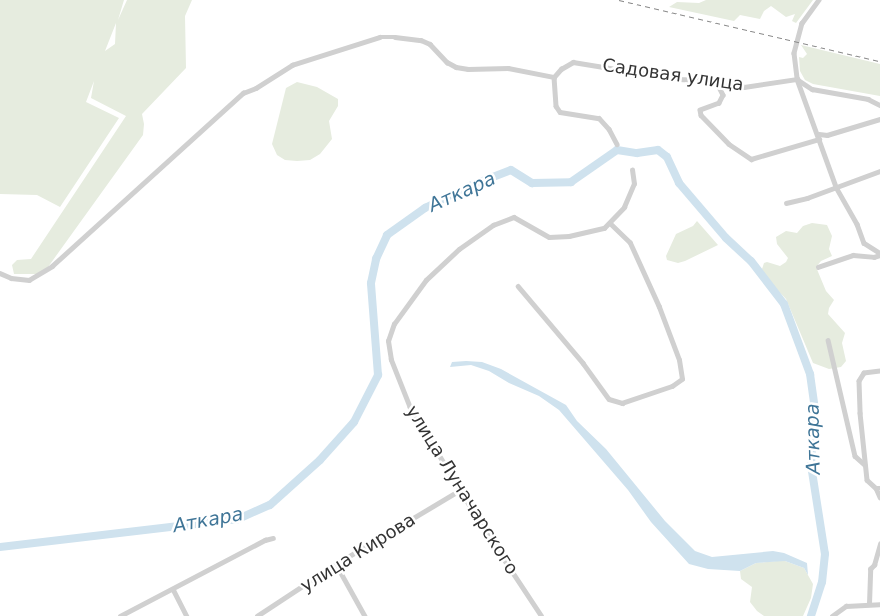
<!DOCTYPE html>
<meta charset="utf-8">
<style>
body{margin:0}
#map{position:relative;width:880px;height:616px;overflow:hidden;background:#fff;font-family:"DejaVu Sans",sans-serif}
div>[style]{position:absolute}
.green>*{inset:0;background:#e6ecdf}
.water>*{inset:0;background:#cfe2ee}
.river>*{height:8px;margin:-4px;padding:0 4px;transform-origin:4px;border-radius:4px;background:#cfe2ee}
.minor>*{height:4.5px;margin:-2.25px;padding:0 2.25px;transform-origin:2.25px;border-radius:2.25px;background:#d0d0d0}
.rail>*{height:1px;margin-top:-0.5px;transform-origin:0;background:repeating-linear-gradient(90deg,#888 0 5px,transparent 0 9px)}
span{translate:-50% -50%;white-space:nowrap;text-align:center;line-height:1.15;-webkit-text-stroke:5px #fff;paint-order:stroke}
.street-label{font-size:18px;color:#333}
.water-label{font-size:19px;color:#3f7597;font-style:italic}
</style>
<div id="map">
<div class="green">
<div style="clip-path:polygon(evenodd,0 0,124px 0,118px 20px,127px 0,192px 0,185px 16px,186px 68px,142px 114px,144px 124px,143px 135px,43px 274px,14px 274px,12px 265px,17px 260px,31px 259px,126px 116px,91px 98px,94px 81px,86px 102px,119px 118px,60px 207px,37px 195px,0 194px,0 0,116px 23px,115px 44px,105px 51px,116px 23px)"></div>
<div style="clip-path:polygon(706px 0,813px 0,796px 23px,792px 21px,795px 14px,786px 17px,771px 6px,764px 11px,760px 19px,740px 15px,734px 21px,669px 7px,677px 2px,699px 3px)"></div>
<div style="clip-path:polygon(801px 45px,880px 64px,880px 96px,813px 84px,805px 80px,800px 71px,799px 57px,803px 58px,807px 54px)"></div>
<div style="clip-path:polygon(297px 82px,317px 87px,338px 99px,338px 106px,329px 121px,332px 139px,320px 154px,310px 160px,297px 161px,285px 160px,277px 155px,272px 144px,286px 88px)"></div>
<div style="clip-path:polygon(697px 221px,718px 245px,685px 261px,678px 263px,667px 260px,666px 256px,676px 234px,693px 226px)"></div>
<div style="clip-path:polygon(812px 223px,827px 225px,832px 236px,829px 249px,832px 256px,821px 261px,816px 267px,826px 291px,834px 300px,829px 308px,828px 314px,845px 333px,842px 343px,846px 361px,841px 367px,829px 369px,813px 363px,786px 299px,768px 280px,762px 269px,764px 263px,767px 262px,780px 266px,786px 262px,788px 258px,777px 244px,776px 237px,786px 231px,797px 233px,803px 226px)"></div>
<div style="clip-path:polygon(777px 561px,785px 561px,804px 568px,813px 584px,811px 598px,803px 616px,764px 616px,757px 611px,750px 602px,752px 587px,741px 579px,740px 571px,756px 563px)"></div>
</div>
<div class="water">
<div style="clip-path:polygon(466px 361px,482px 362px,501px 369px,566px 405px,577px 421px,606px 449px,665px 521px,695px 551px,712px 557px,773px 551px,784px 553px,807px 563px,808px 575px,804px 568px,785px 561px,756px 563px,740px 571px,708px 569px,689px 564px,651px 522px,628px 490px,559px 410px,539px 396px,509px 383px,489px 371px,471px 365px,450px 367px,452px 362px)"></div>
</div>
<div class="river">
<div style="left:0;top:547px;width:240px;rotate:-6.7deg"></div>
<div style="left:238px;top:519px;width:35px;rotate:-24deg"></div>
<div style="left:270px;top:505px;width:67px;rotate:-42deg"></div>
<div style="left:320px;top:460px;width:51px;rotate:-48.2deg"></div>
<div style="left:354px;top:422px;width:53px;rotate:-62.9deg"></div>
<div style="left:378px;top:375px;width:92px;rotate:-94.4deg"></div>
<div style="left:371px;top:283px;width:25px;rotate:-78deg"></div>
<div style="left:376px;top:259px;width:26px;rotate:-65deg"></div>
<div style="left:387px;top:235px;width:47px;rotate:-35.4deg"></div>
<div style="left:425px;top:208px;width:47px;rotate:-26.6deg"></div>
<div style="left:467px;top:187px;width:47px;rotate:-21.1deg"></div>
<div style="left:511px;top:170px;width:25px;rotate:32deg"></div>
<div style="left:532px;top:183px;width:39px;rotate:-1deg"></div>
<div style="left:571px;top:182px;width:56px;rotate:-34.8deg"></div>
<div style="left:617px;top:150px;width:20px;rotate:9deg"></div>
<div style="left:637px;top:153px;width:21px;rotate:-8deg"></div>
<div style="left:658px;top:150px;width:11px;rotate:38deg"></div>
<div style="left:667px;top:157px;width:29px;rotate:65deg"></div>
<div style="left:679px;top:183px;width:72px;rotate:49.5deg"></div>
<div style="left:726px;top:238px;width:34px;rotate:43deg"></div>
<div style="left:751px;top:261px;width:54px;rotate:52.5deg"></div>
<div style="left:784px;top:304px;width:75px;rotate:69.6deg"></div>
<div style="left:810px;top:374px;width:36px;rotate:82deg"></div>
<div style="left:815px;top:410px;width:55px;rotate:94.2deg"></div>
<div style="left:811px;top:465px;width:90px;rotate:81.1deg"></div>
<div style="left:825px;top:554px;width:28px;rotate:96deg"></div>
<div style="left:822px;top:582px;width:36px;rotate:108deg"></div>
</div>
<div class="minor">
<div style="left:819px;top:0;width:29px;rotate:126deg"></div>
<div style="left:802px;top:23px;width:31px;rotate:105deg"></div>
<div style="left:794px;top:53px;width:26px;rotate:83deg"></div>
<div style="left:797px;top:79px;width:115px;rotate:70.1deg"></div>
<div style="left:836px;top:187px;width:43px;rotate:60.4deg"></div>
<div style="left:857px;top:224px;width:20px;rotate:70deg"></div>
<div style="left:864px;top:243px;width:19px;rotate:32deg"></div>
<div style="left:554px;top:77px;width:11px;rotate:-49deg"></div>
<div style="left:561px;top:69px;width:14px;rotate:-30deg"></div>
<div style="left:573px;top:62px;width:105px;rotate:9.3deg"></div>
<div style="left:677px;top:79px;width:28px;rotate:2deg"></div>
<div style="left:705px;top:80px;width:14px;rotate:21deg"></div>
<div style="left:718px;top:85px;width:26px;rotate:4deg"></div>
<div style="left:744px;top:87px;width:54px;rotate:-8.6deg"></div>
<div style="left:554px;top:77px;width:29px;rotate:86deg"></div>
<div style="left:556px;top:106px;width:7px;rotate:56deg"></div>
<div style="left:560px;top:112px;width:39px;rotate:9deg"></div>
<div style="left:599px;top:118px;width:15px;rotate:48deg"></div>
<div style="left:609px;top:129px;width:17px;rotate:62deg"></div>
<div style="left:798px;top:80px;width:17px;rotate:33deg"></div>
<div style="left:812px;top:89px;width:57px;rotate:10.1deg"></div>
<div style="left:868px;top:99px;width:13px;rotate:27deg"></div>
<div style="left:718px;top:85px;width:11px;rotate:63deg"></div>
<div style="left:723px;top:95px;width:9px;rotate:117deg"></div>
<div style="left:719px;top:103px;width:20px;rotate:160deg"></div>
<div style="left:700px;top:110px;width:5px;rotate:79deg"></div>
<div style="left:701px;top:115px;width:40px;rotate:46deg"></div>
<div style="left:729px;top:144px;width:27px;rotate:34deg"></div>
<div style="left:751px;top:159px;width:71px;rotate:-16.4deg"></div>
<div style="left:819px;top:134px;width:8px;rotate:7deg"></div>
<div style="left:827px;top:135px;width:55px;rotate:-16.8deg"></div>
<div style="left:786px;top:203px;width:22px;rotate:-13deg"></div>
<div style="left:807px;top:198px;width:78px;rotate:-20.3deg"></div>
<div style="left:818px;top:267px;width:37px;rotate:-19deg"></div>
<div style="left:853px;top:255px;width:21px;rotate:5deg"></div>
<div style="left:874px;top:257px;width:6px;rotate:-18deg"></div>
<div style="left:0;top:273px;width:12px;rotate:24deg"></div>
<div style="left:11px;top:278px;width:18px;rotate:6deg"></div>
<div style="left:29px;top:280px;width:27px;rotate:-31deg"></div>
<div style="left:52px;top:266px;width:258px;rotate:-42.2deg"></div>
<div style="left:243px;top:93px;width:14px;rotate:-21deg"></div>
<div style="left:256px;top:88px;width:43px;rotate:-32.6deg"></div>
<div style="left:292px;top:65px;width:92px;rotate:-17.7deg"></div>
<div style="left:380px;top:37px;width:15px"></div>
<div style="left:395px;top:37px;width:26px;rotate:7deg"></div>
<div style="left:421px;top:40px;width:10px;rotate:24deg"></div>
<div style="left:430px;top:44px;width:25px;rotate:47deg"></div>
<div style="left:447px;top:62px;width:10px;rotate:29deg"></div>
<div style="left:456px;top:67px;width:12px;rotate:9deg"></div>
<div style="left:468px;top:69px;width:40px;rotate:-1.4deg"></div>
<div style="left:508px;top:68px;width:47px;rotate:11.1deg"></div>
<div style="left:518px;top:286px;width:101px;rotate:49.8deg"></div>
<div style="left:583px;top:363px;width:44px;rotate:54.2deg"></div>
<div style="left:609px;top:399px;width:14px;rotate:17deg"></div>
<div style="left:622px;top:403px;width:53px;rotate:-18.8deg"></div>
<div style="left:672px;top:386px;width:12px;rotate:-35deg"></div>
<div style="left:682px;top:379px;width:19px;rotate:-99deg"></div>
<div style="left:679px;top:360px;width:57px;rotate:-110.7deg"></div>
<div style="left:659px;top:307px;width:70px;rotate:-114.4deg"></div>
<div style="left:630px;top:243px;width:28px;rotate:-136deg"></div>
<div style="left:828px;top:340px;width:119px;rotate:76.9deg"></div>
<div style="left:855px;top:456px;width:13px;rotate:42deg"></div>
<div style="left:880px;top:371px;width:16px;rotate:173deg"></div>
<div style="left:864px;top:373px;width:9px;rotate:122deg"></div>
<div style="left:859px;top:381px;width:32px;rotate:88deg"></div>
<div style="left:860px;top:413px;width:67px;rotate:84deg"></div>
<div style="left:867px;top:480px;width:12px;rotate:42deg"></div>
<div style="left:876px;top:488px;width:4px"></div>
<div style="left:876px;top:488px;width:10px;rotate:66deg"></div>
<div style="left:336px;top:564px;width:60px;rotate:60.9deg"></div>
<div style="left:173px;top:589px;width:30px;rotate:63deg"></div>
<div style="left:869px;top:604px;width:35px;rotate:-88deg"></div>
<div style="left:870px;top:569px;width:6px;rotate:-45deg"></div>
<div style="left:874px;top:565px;width:22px;rotate:-74deg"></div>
<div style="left:120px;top:616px;width:164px;rotate:-27.7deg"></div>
<div style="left:265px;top:540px;width:8px;rotate:-14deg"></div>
<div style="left:257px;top:616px;width:95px;rotate:-33.4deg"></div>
<div style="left:336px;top:564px;width:144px;rotate:-30.8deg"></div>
<div style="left:541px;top:616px;width:103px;rotate:-123.5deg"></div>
<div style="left:484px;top:530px;width:143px;rotate:-121.2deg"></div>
<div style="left:410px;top:408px;width:52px;rotate:-111.6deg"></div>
<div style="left:391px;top:360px;width:19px;rotate:-99deg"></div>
<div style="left:388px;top:341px;width:18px;rotate:-71deg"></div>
<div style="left:394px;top:324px;width:54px;rotate:-54deg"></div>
<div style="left:426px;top:280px;width:45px;rotate:-43.2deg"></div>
<div style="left:459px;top:249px;width:42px;rotate:-35.2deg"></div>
<div style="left:493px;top:225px;width:22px;rotate:-21deg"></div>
<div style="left:514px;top:217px;width:40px;rotate:29.7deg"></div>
<div style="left:549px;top:237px;width:20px;rotate:-3deg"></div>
<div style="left:569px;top:236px;width:36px;rotate:-13deg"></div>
<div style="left:604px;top:228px;width:29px;rotate:-46deg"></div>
<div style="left:624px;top:207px;width:25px;rotate:-67deg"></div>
<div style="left:634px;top:184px;width:14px;rotate:-98deg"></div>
<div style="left:832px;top:616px;width:17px;rotate:-36deg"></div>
<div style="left:846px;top:606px;width:34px;rotate:-3deg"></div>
</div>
<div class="rail">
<div style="left:619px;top:0;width:268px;rotate:13.2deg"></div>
</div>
<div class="street-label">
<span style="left:673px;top:75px;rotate:8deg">Садовая улица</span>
<span style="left:462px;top:490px;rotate:58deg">улица Луначарского</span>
<span style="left:358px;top:553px;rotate:-32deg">улица Кирова</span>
</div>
<div class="water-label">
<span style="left:462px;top:192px;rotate:-24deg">Аткара</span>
<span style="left:813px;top:439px;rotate:-91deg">Аткара</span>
<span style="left:208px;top:520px;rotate:-10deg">Аткара</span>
</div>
</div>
